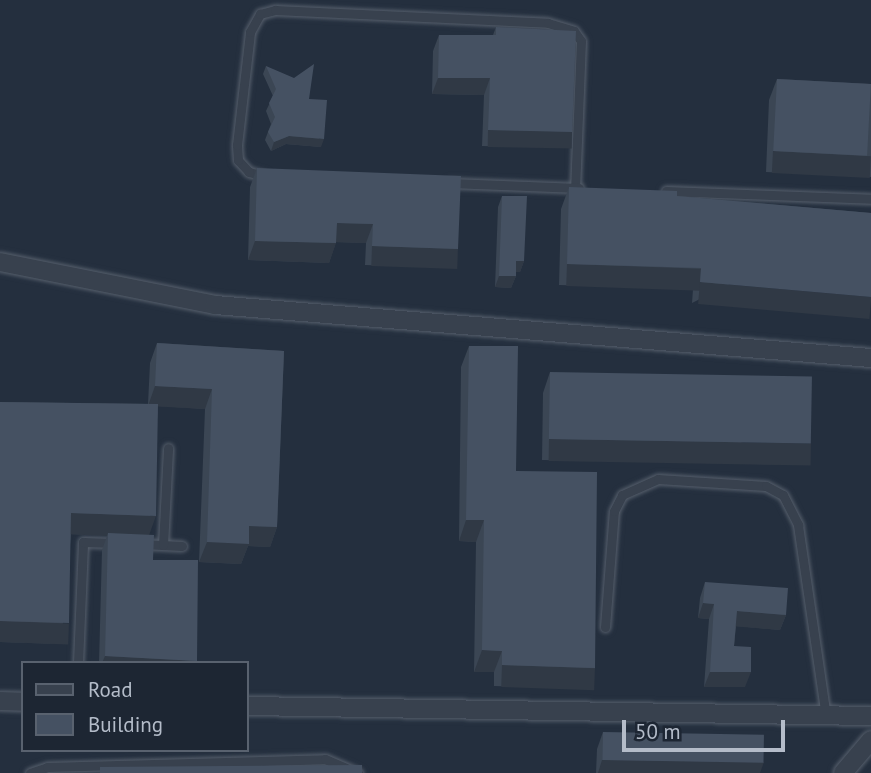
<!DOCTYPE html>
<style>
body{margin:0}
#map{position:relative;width:871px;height:773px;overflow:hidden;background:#242f3e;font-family:"PT Sans",sans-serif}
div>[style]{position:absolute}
.roads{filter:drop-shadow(0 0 2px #565f6c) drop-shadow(0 0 2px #565f6c)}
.lane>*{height:9px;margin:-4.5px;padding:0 4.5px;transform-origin:4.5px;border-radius:4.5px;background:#38414e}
.street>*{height:18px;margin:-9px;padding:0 9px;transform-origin:9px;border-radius:9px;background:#38414e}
.wall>*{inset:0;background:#3b4654}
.shaded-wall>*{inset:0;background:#303945;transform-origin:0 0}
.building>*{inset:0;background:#455162;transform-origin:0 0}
span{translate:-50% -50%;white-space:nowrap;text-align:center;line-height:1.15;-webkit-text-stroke:5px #1d2633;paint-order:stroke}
.legend{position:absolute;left:21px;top:661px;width:228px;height:91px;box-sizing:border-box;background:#1d2633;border:2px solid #59626f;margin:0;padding:9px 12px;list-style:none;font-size:21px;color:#b4bcc9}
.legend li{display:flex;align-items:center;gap:14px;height:35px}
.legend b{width:35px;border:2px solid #59626f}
.scale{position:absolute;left:622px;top:720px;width:163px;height:32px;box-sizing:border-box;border:4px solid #b4bcc9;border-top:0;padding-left:9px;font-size:21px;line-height:24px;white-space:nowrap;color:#b4bcc9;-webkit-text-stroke:5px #1d2633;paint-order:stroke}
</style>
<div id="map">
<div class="roads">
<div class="lane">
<div style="left:264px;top:176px;width:16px;rotate:-165deg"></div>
<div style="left:249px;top:172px;width:16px;rotate:-133deg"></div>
<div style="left:238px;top:160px;width:15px;rotate:-94deg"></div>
<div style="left:237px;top:145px;width:114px;rotate:-83.4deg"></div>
<div style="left:250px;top:32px;width:21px;rotate:-61deg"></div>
<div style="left:260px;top:14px;width:16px;rotate:-15deg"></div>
<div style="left:275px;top:10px;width:273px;rotate:2.7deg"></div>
<div style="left:548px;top:23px;width:27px;rotate:17deg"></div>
<div style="left:574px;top:31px;width:12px;rotate:55deg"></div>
<div style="left:581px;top:41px;width:147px;rotate:92.3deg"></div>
<div style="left:450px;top:183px;width:129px;rotate:2.2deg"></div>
<div style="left:666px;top:191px;width:205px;rotate:2.2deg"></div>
<div style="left:142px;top:544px;width:40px;rotate:2.9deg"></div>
<div style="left:163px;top:545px;width:97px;rotate:-87deg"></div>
<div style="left:605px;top:627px;width:116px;rotate:-85.6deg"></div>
<div style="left:614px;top:511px;width:18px;rotate:-63deg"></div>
<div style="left:622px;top:495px;width:39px;rotate:-24deg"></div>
<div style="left:658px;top:479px;width:108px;rotate:3.7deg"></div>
<div style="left:766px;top:486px;width:19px;rotate:28deg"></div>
<div style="left:783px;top:495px;width:34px;rotate:63deg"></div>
<div style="left:798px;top:525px;width:193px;rotate:81.7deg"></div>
<div style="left:78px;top:663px;width:121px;rotate:-87.6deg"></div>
<div style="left:83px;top:542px;width:31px;rotate:2deg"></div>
<div style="left:30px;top:773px;width:18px;rotate:-19deg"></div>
<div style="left:47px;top:767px;width:278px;rotate:-1.6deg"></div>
<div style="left:325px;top:759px;width:36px;rotate:23deg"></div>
</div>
<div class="street">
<div style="left:0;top:262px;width:219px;rotate:11.3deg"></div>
<div style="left:215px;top:305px;width:658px;rotate:4.62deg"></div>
<div style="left:0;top:701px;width:23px;rotate:2deg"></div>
<div style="left:247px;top:706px;width:624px;rotate:0.92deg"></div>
<div style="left:843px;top:773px;width:43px;rotate:-49.7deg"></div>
</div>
</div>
<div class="wall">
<div style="clip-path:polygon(496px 27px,572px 132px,566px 148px,482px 146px,484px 95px,432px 94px,433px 51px,439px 35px,493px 35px)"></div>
<div style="clip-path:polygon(266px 66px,309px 99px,321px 147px,286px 144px,271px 151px,265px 140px,271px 124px,266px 111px,273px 96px,263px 74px)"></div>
<div style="clip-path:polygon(777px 79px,871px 84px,871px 177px,766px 172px,769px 100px)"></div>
<div style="clip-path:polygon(257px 168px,458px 249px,451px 268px,365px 265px,366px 243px,336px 242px,329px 263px,248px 260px,250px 187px)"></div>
<div style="clip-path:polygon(569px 187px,677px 196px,871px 213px,692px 303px,693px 289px,559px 285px,561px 209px)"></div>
<div style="clip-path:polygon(502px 196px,524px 261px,520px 272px,516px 272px,516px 276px,511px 288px,495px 287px,498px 207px)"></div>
<div style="clip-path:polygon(157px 343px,284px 351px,277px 527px,270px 547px,248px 546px,241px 564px,199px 562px,205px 409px,158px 406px,149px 535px,153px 560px,197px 663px,99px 663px,102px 550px,107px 536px,71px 534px,61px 644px,0 642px,0 402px,148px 404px,150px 363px)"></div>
<div style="clip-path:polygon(469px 346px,516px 471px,595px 668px,588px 689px,494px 686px,494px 672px,474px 672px,476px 542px,459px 541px,461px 367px)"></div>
<div style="clip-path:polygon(550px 372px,803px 465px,542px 460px,543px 393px)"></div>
<div style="clip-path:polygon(705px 582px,786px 615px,780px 630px,736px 626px,734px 646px,745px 687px,704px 687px,709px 619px,698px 618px,700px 598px)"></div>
<div style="clip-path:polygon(603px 732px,760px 773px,596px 773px,597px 749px)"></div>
</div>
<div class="shaded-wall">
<div style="clip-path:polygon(438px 78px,490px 78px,484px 95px,432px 94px)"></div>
<div style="left:488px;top:130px;width:84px;height:17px;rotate:1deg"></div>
<div style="clip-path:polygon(289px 136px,324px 139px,321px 147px,286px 144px,271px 151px,274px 142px)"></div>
<div style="left:773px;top:151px;width:98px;height:22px;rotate:3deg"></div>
<div style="clip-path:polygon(337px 223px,373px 224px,366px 243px,330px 242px)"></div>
<div style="clip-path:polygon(255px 241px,336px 243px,329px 263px,248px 260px)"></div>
<div style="left:372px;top:246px;width:86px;height:20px;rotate:2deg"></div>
<div style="clip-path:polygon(516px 261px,524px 261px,520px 272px,512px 272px)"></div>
<div style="left:567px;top:264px;width:134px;height:22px;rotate:2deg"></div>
<div style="clip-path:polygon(499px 276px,516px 276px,511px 288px,495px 287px)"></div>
<div style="left:700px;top:282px;width:172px;height:22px;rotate:5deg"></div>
<div style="clip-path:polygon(155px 386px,212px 389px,205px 409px,148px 406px)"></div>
<div style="left:549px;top:439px;width:262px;height:22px;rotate:1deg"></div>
<div style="clip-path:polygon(71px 513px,156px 516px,148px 538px,108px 533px,107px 536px,64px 534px)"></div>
<div style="clip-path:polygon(466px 520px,484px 520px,476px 542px,459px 541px)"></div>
<div style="clip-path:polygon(249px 526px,277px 527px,270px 547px,248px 546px,241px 564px,199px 562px,207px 542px)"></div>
<div style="clip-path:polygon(703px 603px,714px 604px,709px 619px,698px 618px)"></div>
<div style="clip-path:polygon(737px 611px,786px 615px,780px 630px,731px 626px)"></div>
<div style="left:0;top:621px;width:69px;height:21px;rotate:2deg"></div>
<div style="clip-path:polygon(482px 650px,502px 651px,494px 672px,474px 672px)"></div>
<div style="clip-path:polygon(105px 656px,197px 661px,197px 663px,102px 663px)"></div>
<div style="left:502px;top:665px;width:93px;height:22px;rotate:2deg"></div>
<div style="clip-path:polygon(710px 672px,751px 672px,745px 687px,704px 687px)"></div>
<div style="clip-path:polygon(602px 760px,764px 762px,760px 773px,598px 773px)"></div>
</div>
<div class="building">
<div style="clip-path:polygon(496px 27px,576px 31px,572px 132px,488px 130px,490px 78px,438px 78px,439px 35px,496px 35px)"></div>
<div style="clip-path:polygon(314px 64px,309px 99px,327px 100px,324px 139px,289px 136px,274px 142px,268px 132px,275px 117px,269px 103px,276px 89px,266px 66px,294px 78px)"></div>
<div style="left:777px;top:79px;width:94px;height:72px;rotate:3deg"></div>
<div style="clip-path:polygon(257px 168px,461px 176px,458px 249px,372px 246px,373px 224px,337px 223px,336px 243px,255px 241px)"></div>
<div style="clip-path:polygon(569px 187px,677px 191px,677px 196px,871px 213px,871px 297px,700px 282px,701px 268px,567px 264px)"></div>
<div style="clip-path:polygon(502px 196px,527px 196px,524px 261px,516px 261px,516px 276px,499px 276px)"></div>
<div style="clip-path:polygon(157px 343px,284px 351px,277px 527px,249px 526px,249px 544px,207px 542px,212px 389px,155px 386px)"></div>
<div style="clip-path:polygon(469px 346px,518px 346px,516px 471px,597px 472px,595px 668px,502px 665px,502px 651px,482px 650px,484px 520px,466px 520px)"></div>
<div style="left:550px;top:372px;width:262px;height:67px;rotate:1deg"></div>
<div style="clip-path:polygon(0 402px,158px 404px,156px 516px,71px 513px,69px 623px,0 621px)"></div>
<div style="clip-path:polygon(108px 533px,154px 535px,153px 560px,198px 560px,197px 661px,105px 656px)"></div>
<div style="clip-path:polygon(705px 582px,788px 588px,786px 615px,737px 611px,734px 646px,751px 647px,751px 672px,710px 672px,714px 604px,703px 603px)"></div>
<div style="left:603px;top:732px;width:161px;height:28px;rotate:1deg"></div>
<div style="clip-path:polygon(362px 765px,362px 773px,100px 773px,100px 767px)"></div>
</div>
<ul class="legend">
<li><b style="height:9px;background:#38414e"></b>Road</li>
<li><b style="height:19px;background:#455162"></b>Building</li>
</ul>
<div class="scale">50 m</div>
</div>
